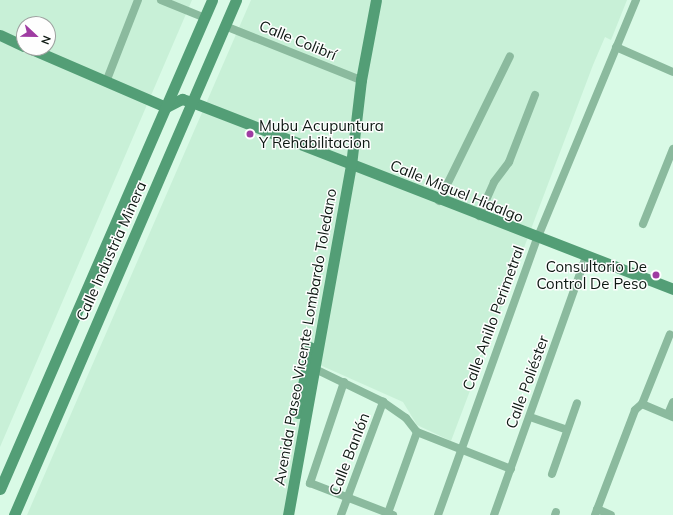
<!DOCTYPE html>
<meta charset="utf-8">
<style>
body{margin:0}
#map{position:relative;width:673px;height:515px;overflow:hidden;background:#d9fae6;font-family:Mulish,sans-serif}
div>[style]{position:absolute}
.built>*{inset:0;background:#c8f0d7}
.street>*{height:8px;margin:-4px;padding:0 4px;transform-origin:4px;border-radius:4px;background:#8bba9e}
.secondary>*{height:11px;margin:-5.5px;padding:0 5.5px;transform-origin:5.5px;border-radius:5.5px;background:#539e76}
.dots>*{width:11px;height:11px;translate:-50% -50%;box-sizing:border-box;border:2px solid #fefefe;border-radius:50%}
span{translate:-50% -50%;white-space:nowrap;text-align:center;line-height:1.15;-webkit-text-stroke:3px #fefefe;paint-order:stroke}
.street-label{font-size:15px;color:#0d1812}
.poi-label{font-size:15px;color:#0d1812}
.left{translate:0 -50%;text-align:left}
.right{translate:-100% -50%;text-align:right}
.north{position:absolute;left:16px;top:16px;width:40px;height:40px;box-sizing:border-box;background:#fefefe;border:1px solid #9ea2a0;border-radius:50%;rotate:112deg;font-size:11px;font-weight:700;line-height:16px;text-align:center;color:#0d1812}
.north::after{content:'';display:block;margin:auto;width:14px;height:18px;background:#9f3ca2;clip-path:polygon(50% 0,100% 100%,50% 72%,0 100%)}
</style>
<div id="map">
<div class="built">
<div style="clip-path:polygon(evenodd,0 0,192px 0,0 447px,0 0,24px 24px,48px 24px,48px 48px,24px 48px,24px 24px)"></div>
<div style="clip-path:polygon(251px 0,627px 0,611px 40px,605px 37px,593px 65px,451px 441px,417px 425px,403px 402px,320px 365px,286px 515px,27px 515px)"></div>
</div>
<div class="street">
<div style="left:161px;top:0;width:48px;rotate:22.2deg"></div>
<div style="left:225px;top:26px;width:146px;rotate:21.7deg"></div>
<div style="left:616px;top:47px;width:62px;rotate:23.7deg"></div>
<div style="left:106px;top:82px;width:88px;rotate:-68.7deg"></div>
<div style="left:439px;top:201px;width:161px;rotate:-63.9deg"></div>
<div style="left:479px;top:216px;width:37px;rotate:-66deg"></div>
<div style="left:494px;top:182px;width:25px;rotate:-53deg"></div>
<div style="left:509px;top:162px;width:72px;rotate:-68.8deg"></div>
<div style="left:643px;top:224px;width:81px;rotate:-68.2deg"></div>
<div style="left:311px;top:367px;width:80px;rotate:25.9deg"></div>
<div style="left:383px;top:402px;width:28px;rotate:35deg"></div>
<div style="left:406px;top:418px;width:18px;rotate:52deg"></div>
<div style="left:417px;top:432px;width:101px;rotate:21.5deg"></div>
<div style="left:344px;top:382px;width:107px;rotate:108.6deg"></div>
<div style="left:310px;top:483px;width:89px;rotate:21.1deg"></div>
<div style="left:642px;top:404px;width:75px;rotate:-68.2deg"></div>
<div style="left:668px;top:414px;width:13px;rotate:-67deg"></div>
<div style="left:530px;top:417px;width:39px;rotate:19deg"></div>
<div style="left:552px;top:474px;width:75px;rotate:-70.6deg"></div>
<div style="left:597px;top:509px;width:15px;rotate:23deg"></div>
<div style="left:388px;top:513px;width:86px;rotate:-70.3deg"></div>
<div style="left:341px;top:515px;width:121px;rotate:-69.6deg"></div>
<div style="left:438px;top:515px;width:293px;rotate:-70.3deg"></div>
<div style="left:537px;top:239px;width:259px;rotate:-67.5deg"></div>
<div style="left:494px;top:515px;width:274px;rotate:-70.4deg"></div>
<div style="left:555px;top:515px;width:3px;rotate:-72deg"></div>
<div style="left:595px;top:515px;width:112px;rotate:-69.1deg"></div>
<div style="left:635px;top:410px;width:9px;rotate:-41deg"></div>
<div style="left:642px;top:404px;width:34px;rotate:23deg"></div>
</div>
<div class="secondary">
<div style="left:0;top:35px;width:26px;rotate:25deg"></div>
<div style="left:29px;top:48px;width:149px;rotate:23.3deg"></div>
<div style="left:166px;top:107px;width:18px;rotate:-27deg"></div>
<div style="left:182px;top:99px;width:10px;rotate:17deg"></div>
<div style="left:192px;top:102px;width:516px;rotate:21.24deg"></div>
<div style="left:298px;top:413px;width:67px;rotate:-79.7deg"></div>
<div style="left:0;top:489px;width:533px;rotate:-66.56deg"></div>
<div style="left:14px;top:515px;width:561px;rotate:-66.68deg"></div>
<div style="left:288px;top:515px;width:356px;rotate:-79.8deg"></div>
<div style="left:351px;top:165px;width:86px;rotate:-83.3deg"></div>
<div style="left:361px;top:80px;width:81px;rotate:-79.4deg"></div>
</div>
<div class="dots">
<div style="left:250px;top:134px;background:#9f3ca2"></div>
<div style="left:656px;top:275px;background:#9f3ca2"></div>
</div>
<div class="street-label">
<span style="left:298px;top:40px;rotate:22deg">Calle Colibrí</span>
<span style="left:457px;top:191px;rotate:22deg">Calle Miguel Hidalgo</span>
<span style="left:111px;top:251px;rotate:-66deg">Calle Industria Minera</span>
<span style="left:493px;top:318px;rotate:-70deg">Calle Anillo Perimetral</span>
<span style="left:305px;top:337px;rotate:-80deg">Avenida Paseo Vicente Lombardo Toledano</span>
<span style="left:527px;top:382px;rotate:-70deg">Calle Poliéster</span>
<span style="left:349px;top:454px;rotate:-69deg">Calle Banlón</span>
</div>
<div class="poi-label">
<span class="left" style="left:259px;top:134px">Mubu Acupuntura<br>Y Rehabilitacion</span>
<span class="right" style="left:647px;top:275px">Consultorio De<br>Control De Peso</span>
</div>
<div class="north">N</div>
</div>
